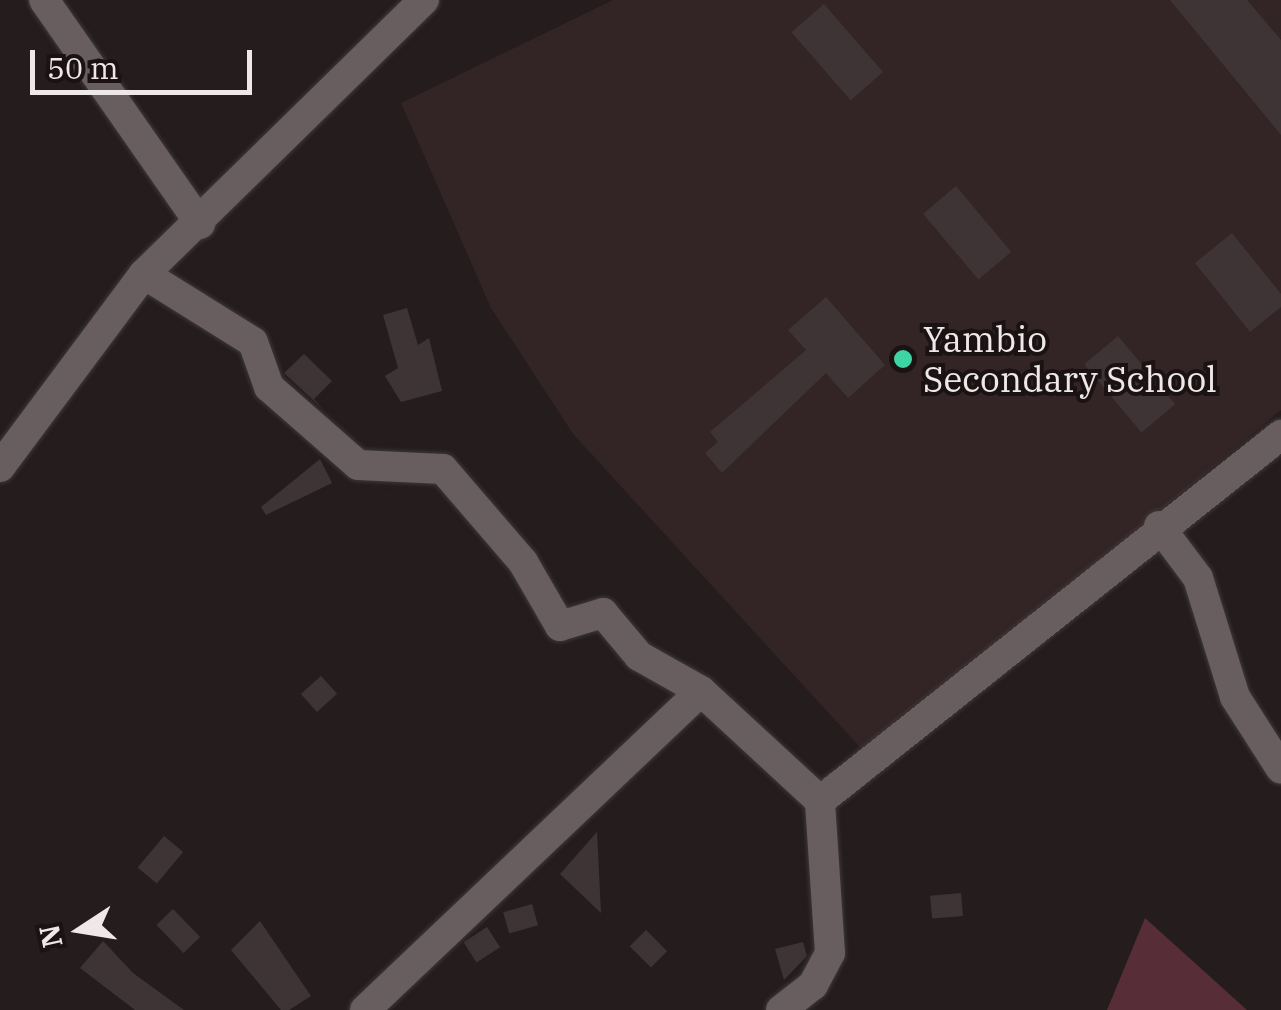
<!DOCTYPE html>
<style>
body{margin:0}
#map{position:relative;width:1281px;height:1010px;overflow:hidden;background:#241c1d;font-family:"IBM Plex Serif",serif}
div>[style]{position:absolute}
.built>*{inset:0;background:#332426}
.green>*{inset:0;background:#572e37}
.building>*{inset:0;background:#3e3436;transform-origin:0 0}
.roads{filter:drop-shadow(0 0 2px #3e3839) drop-shadow(0 0 2px #3e3839)}
.street>*{height:30px;margin:-15px;padding:0 15px;transform-origin:15px;border-radius:15px;background:#685e5f}
.secondary>*{height:30px;margin:-15px;padding:0 15px;transform-origin:15px;border-radius:15px;background:#685e5f}
.dots>*{width:28px;height:28px;translate:-50% -50%;box-sizing:border-box;border:5px solid #1b1214;border-radius:50%}
span{translate:-50% -50%;white-space:nowrap;text-align:center;line-height:1.15;-webkit-text-stroke:8px #1b1214;paint-order:stroke}
.poi-label{font-size:35px;color:#eee8e9}
.left{translate:0 -50%;text-align:left}
.north{position:absolute;left:30px;top:880px;width:100px;height:100px;-webkit-text-stroke:8px #1b1214;paint-order:stroke;rotate:258deg;font-size:28px;font-weight:700;line-height:40px;text-align:center;color:#eee8e9}
.north::after{content:'';display:block;margin:auto;width:35px;height:45px;background:#eee8e9;clip-path:polygon(50% 0,100% 100%,50% 72%,0 100%)}
.scale{position:absolute;left:30px;top:50px;width:222px;height:45px;box-sizing:border-box;border:5px solid #eee8e9;border-top:0;padding-left:12px;font-size:30px;line-height:35px;white-space:nowrap;color:#eee8e9;-webkit-text-stroke:8px #1b1214;paint-order:stroke}
</style>
<div id="map">
<div class="built">
<div style="clip-path:polygon(613px 0,1281px 0,1281px 410px,868px 756px,573px 434px,491px 308px,401px 103px)"></div>
</div>
<div class="green">
<div style="clip-path:polygon(1145px 918px,1247px 1010px,1107px 1010px)"></div>
</div>
<div class="building">
<div style="clip-path:polygon(1170px 0,1247px 0,1281px 40px,1281px 135px)"></div>
<div style="left:824px;top:4px;width:90px;height:43px;rotate:49deg"></div>
<div style="left:956px;top:186px;width:86px;height:43px;rotate:50deg"></div>
<div style="clip-path:polygon(1232px 233px,1281px 294px,1281px 307px,1250px 332px,1195px 263px)"></div>
<div style="clip-path:polygon(826px 297px,885px 365px,848px 398px,826px 373px,722px 473px,705px 453px,718px 442px,710px 432px,806px 350px,788px 330px)"></div>
<div style="clip-path:polygon(407px 308px,418px 345px,429px 338px,442px 391px,401px 402px,385px 376px,398px 368px,383px 315px)"></div>
<div style="left:1118px;top:336px;width:89px;height:44px;rotate:50deg"></div>
<div style="clip-path:polygon(304px 354px,332px 381px,314px 399px,323px 409px,284px 373px)"></div>
<div style="clip-path:polygon(320px 459px,332px 483px,266px 515px,261px 507px)"></div>
<div style="left:321px;top:676px;width:24px;height:27px;rotate:48deg"></div>
<div style="clip-path:polygon(597px 832px,601px 913px,560px 874px)"></div>
<div style="left:164px;top:836px;width:25px;height:41px;rotate:40deg"></div>
<div style="left:961px;top:893px;width:23px;height:31px;rotate:85deg"></div>
<div style="left:532px;top:904px;width:22px;height:30px;rotate:74deg"></div>
<div style="left:173px;top:909px;width:39px;height:23px;rotate:46deg"></div>
<div style="clip-path:polygon(260px 921px,311px 996px,289px 1010px,281px 1010px,231px 950px)"></div>
<div style="left:487px;top:927px;width:24px;height:28px;rotate:57deg"></div>
<div style="left:646px;top:930px;width:30px;height:23px;rotate:45deg"></div>
<div style="clip-path:polygon(103px 941px,133px 973px,184px 1010px,135px 1010px,80px 968px)"></div>
<div style="clip-path:polygon(803px 942px,807px 956px,784px 980px,775px 949px)"></div>
</div>
<div class="roads">
<div class="street">
<div style="left:44px;top:0;width:273px;rotate:55.1deg"></div>
<div style="left:144px;top:274px;width:128px;rotate:32deg"></div>
<div style="left:253px;top:342px;width:48px;rotate:70.4deg"></div>
<div style="left:269px;top:387px;width:118px;rotate:41.2deg"></div>
<div style="left:358px;top:465px;width:85px;rotate:2.7deg"></div>
<div style="left:443px;top:469px;width:123px;rotate:49.3deg"></div>
<div style="left:523px;top:562px;width:74px;rotate:60deg"></div>
<div style="left:560px;top:626px;width:45px;rotate:-16.8deg"></div>
<div style="left:603px;top:613px;width:56px;rotate:50.1deg"></div>
<div style="left:639px;top:656px;width:71px;rotate:29.4deg"></div>
<div style="left:701px;top:691px;width:162px;rotate:42.7deg"></div>
<div style="left:1159px;top:526px;width:65px;rotate:53.1deg"></div>
<div style="left:1198px;top:578px;width:125px;rotate:72.7deg"></div>
<div style="left:1235px;top:697px;width:85px;rotate:57.4deg"></div>
<div style="left:365px;top:1010px;width:463px;rotate:-43.5deg"></div>
<div style="left:781px;top:1010px;width:41px;rotate:-38deg"></div>
<div style="left:813px;top:985px;width:36px;rotate:-62deg"></div>
<div style="left:830px;top:953px;width:152px;rotate:-93.8deg"></div>
<div style="left:820px;top:801px;width:589px;rotate:-38.45deg"></div>
</div>
<div class="secondary">
<div style="left:0;top:467px;width:241px;rotate:-53.3deg"></div>
<div style="left:144px;top:274px;width:392px;rotate:-44.4deg"></div>
</div>
</div>
<div class="dots">
<div style="left:903px;top:359px;background:#3ed4a3"></div>
</div>
<div class="poi-label">
<span class="left" style="left:923px;top:359px">Yambio<br>Secondary School</span>
</div>
<div class="north">N</div>
<div class="scale">50 m</div>
</div>
